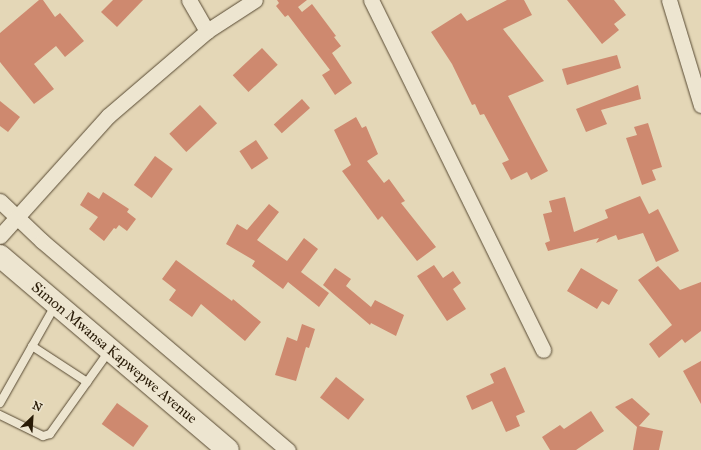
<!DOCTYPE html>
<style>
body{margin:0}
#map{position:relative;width:701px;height:450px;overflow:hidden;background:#e4d7b7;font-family:"IM FELL Great Primer",serif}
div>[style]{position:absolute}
.building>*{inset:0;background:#ce896f;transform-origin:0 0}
.roads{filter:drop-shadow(0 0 1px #574932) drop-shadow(0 0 1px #574932)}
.lane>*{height:8px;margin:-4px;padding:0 4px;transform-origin:4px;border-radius:4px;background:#ede5d0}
.street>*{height:15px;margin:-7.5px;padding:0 7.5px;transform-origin:7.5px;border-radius:7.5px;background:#ede5d0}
.secondary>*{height:22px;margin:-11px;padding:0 11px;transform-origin:11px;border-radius:11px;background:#ede5d0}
span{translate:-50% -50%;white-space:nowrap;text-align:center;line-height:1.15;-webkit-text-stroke:4px #ede5d0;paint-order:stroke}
.street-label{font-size:15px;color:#281a06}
.north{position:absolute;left:12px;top:398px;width:40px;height:40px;-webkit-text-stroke:3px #ede5d0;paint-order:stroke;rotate:25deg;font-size:11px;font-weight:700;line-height:16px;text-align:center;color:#281a06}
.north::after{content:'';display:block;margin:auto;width:14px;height:18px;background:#281a06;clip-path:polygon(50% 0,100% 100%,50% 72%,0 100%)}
</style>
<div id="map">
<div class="building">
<div style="clip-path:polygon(39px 0,43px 0,55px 17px,60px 13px,84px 41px,65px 57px,56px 46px,34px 64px,54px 89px,34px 104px,0 62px,0 33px)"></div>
<div style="clip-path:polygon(113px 0,143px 0,117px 27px,101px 12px)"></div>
<div style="clip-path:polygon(277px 0,307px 0,298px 7px,302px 12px,312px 4px,336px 36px,334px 37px,341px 46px,332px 53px,352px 83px,335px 95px,322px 75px,330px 70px,288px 15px,285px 17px,276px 6px,279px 3px)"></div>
<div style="clip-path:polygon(507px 0,524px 0,532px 15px,503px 29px,544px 81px,508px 96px,548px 171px,531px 180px,527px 172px,511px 180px,502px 163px,509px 160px,484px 114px,480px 115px,475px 104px,472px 105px,452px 64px,431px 32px,461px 13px,467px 21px)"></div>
<div style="clip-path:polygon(567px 0,614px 0,626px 15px,614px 24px,619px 30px,602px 44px)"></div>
<div style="left:262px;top:48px;width:23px;height:40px;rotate:47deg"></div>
<div style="clip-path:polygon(617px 55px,621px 68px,567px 85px,562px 69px)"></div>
<div style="clip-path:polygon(638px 85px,641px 99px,601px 110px,607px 124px,586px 132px,576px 109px)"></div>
<div style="left:302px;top:99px;width:12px;height:38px;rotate:48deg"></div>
<div style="clip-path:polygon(0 101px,20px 117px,8px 132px,0 126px)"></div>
<div style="left:200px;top:105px;width:25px;height:42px;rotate:47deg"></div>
<div style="clip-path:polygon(356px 117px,362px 128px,366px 126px,378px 154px,367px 161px,384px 183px,389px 179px,405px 201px,401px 203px,436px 247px,417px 261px,382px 216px,378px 220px,342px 171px,351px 165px,334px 130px)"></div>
<div style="clip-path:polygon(648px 123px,662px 167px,652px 170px,656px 180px,642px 185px,626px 138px,637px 135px,634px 127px)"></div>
<div style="left:256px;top:140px;width:22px;height:20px;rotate:56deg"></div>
<div style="left:155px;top:156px;width:22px;height:36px;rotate:36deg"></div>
<div style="clip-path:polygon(88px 192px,99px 199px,103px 192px,129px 209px,127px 212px,136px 219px,127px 231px,119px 225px,116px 229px,114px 228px,104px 241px,89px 229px,98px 217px,80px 205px)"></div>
<div style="clip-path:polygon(640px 196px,649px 214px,658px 209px,679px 251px,656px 262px,643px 233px,618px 240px,616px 235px,596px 243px,599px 238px,548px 251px,545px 243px,550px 241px,543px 214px,552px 212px,549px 201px,565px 197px,574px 232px,608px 218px,605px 210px)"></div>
<div style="clip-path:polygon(269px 204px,279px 212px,257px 240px,287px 261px,304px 238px,318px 249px,301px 272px,329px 293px,319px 307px,288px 282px,283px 289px,252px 266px,255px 261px,226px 244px,237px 224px,247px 230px)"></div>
<div style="clip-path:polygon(176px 260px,232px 301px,233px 299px,261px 322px,245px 341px,201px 304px,192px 317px,169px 300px,176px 290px,162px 279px)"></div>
<div style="clip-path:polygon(434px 265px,443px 278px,453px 271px,461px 283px,453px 289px,466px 309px,447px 321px,417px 276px)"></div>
<div style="clip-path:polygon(658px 266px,680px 290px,701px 282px,701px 331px,685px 343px,682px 339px,659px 358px,649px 344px,672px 325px,638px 280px)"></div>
<div style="clip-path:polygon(335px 268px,351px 279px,346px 286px,371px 307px,375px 300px,404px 315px,396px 336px,371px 323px,370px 325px,323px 285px)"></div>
<div style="clip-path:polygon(581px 268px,618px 290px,609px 305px,602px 301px,597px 309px,567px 291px)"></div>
<div style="clip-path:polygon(302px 324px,315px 329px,309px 348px,306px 347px,296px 381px,275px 375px,287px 337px,297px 341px)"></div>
<div style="clip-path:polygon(701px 361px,701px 404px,683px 371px)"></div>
<div style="clip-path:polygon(505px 367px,525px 412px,516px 416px,520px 426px,506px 432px,492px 401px,472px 410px,466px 396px,494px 383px,490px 374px)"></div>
<div style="left:336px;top:377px;width:36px;height:26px;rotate:38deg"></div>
<div style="clip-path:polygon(632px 398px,650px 414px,639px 426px,663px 431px,659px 450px,633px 450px,637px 427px,615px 407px)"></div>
<div style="left:117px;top:403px;width:39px;height:26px;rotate:36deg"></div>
<div style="clip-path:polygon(591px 411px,604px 431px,576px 450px,550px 450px,542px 437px,560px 425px,564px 429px)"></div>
</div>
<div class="roads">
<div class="lane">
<div style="left:32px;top:346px;width:66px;rotate:33.2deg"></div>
<div style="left:0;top:403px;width:114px;rotate:-60.5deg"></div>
<div style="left:0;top:415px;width:48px;rotate:26deg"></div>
<div style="left:43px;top:436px;width:7px;rotate:-16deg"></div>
<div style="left:50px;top:434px;width:103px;rotate:-54.5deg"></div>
</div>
<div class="street">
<div style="left:189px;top:0;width:36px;rotate:60deg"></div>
<div style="left:371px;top:0;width:390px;rotate:63.8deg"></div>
<div style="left:669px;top:0;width:110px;rotate:73.1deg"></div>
<div style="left:0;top:201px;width:58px;rotate:43.6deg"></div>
<div style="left:42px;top:241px;width:323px;rotate:40.4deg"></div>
<div style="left:0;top:236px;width:161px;rotate:-48deg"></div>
<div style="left:108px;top:116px;width:130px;rotate:-40.6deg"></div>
<div style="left:207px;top:31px;width:57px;rotate:-32.9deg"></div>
</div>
<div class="secondary">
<div style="left:0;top:256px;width:299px;rotate:40.4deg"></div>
</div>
</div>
<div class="street-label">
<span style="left:114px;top:353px;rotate:40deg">Simon Mwansa Kapwepwe Avenue</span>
</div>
<div class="north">N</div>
</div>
